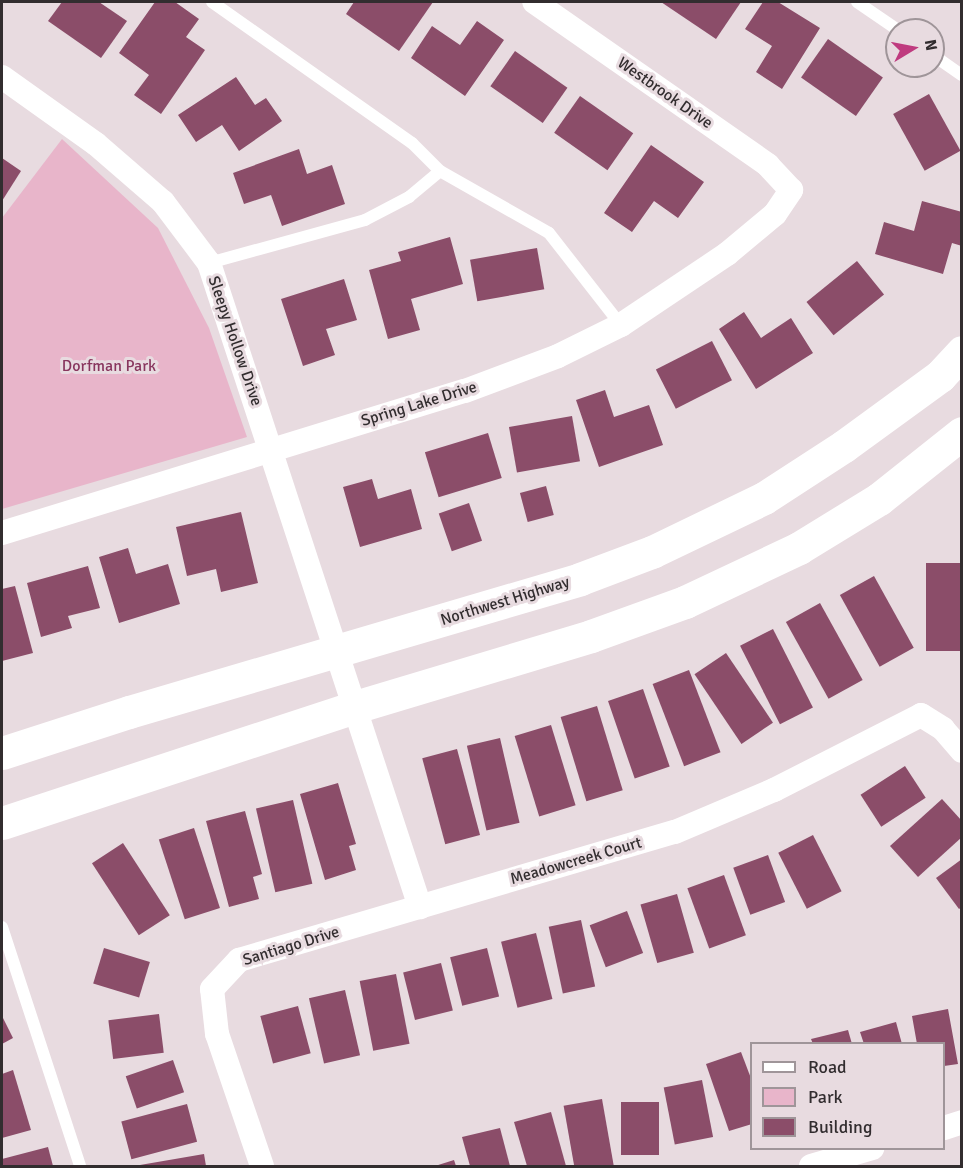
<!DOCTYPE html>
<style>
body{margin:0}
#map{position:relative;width:963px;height:1168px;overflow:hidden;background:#e8dbe0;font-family:Signika,sans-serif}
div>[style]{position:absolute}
.green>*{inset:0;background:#e8b5ca}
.building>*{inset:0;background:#8b4d69;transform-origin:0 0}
.service>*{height:12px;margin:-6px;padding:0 6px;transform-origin:6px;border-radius:6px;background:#fff}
.minor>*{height:24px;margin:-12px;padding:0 12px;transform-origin:12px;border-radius:12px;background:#fff}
.secondary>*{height:33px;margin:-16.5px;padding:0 16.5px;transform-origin:16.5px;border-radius:16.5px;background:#fff}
span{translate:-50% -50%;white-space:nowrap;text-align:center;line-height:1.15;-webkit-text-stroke:6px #e8dbe0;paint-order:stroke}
.street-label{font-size:16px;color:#322d2f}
.park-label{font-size:16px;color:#88365e}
.frame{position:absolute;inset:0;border:3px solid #322d2f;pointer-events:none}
.legend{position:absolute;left:750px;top:1042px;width:195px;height:108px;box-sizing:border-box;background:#e8dbe0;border:2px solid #9f9599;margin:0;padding:8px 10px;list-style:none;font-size:18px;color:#322d2f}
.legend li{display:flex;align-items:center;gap:12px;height:30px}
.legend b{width:30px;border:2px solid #9f9599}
.north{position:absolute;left:885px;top:18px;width:60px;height:60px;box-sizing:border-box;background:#e8dbe0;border:2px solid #9f9599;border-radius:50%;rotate:80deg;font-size:16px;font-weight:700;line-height:24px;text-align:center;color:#322d2f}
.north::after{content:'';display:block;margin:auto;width:21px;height:27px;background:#bf3b7f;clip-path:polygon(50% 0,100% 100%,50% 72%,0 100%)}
</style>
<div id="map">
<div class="green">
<div style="clip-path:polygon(62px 139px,158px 228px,209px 328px,247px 437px,2px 509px,2px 218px)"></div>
</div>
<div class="building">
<div style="clip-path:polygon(62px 2px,99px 2px,127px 21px,101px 58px,48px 21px)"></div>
<div style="clip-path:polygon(155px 2px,175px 2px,199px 19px,186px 37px,205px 50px,161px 114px,134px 95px,149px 75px,119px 53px)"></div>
<div style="clip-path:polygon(354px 2px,433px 2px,399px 51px,346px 14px)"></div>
<div style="clip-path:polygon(661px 2px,741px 2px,716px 39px)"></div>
<div style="clip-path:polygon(763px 2px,778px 2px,820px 28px,782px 89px,756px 72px,772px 46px,745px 29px)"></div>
<div style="clip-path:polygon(477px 21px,504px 40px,465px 96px,411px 58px,432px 26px,460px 45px)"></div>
<div style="left:828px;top:39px;width:67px;height:47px;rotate:35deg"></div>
<div style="left:515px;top:51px;width:64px;height:43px;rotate:35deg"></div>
<div style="clip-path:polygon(236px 77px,255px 105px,266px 98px,282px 121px,239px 151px,222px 125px,196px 142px,178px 115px)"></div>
<div style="left:929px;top:94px;width:65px;height:41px;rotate:61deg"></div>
<div style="left:580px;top:96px;width:65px;height:45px;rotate:35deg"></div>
<div style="clip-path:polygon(651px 145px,704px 182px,678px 218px,654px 201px,632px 232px,604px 213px)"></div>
<div style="clip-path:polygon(299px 149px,307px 174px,332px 165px,345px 204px,282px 226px,271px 195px,244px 204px,233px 173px)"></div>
<div style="clip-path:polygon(2px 158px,21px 171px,2px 201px)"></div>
<div style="clip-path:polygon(922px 201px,962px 212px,962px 246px,952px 243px,943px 274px,875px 254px,884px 222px,914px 231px)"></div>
<div style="clip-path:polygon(450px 237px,463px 284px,411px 299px,420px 330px,388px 339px,369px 270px,401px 261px,398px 252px)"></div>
<div style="left:537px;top:248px;width:42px;height:68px;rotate:80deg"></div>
<div style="left:857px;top:261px;width:43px;height:65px;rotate:51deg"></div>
<div style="clip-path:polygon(344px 279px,357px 320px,326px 329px,335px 355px,303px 366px,281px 299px)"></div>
<div style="clip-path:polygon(744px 312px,761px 338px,791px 318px,813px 353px,756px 389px,719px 329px)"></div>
<div style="left:712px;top:341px;width:44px;height:63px;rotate:63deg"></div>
<div style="clip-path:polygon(605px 390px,614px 417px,649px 405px,663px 445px,599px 467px,576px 400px)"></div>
<div style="left:572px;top:416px;width:46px;height:64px;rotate:80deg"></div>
<div style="left:488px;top:433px;width:47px;height:66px;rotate:73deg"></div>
<div style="clip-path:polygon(372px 479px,378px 499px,411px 489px,422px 529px,360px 547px,343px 487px)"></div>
<div style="left:546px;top:486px;width:30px;height:27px;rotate:75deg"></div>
<div style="left:469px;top:503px;width:40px;height:32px;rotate:71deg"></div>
<div style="clip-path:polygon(241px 512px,258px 583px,221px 592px,216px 569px,187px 576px,176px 527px)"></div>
<div style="clip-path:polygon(128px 548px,136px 574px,168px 564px,180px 604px,119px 623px,99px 557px)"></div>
<div style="left:962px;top:563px;width:88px;height:36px;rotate:90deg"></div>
<div style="clip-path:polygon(88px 566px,100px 608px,68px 616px,72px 628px,41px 637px,27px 583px)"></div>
<div style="left:874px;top:576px;width:82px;height:39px;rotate:61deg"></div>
<div style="clip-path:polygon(15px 586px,33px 653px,2px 661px,2px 589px)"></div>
<div style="left:820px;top:603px;width:88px;height:39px;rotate:61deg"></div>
<div style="left:773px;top:629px;width:88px;height:37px;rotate:63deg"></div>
<div style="left:726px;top:653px;width:84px;height:38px;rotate:56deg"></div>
<div style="left:689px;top:670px;width:88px;height:39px;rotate:69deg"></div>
<div style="left:643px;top:689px;width:82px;height:37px;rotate:71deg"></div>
<div style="left:597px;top:706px;width:88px;height:38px;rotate:73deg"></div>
<div style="left:551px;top:725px;width:84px;height:38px;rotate:73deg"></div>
<div style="left:500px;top:738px;width:87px;height:34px;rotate:77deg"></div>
<div style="left:457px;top:749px;width:89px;height:36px;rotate:75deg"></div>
<div style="left:905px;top:766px;width:38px;height:53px;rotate:57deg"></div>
<div style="clip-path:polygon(338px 783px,356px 844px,349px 846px,356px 870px,325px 880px,300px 794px)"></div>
<div style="clip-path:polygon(942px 799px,962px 821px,962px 837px,918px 877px,890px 846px)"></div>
<div style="left:293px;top:800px;width:86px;height:38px;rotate:77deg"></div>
<div style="clip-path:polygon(245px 811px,262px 874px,253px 877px,259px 899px,229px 907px,206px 821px)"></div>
<div style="left:194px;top:828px;width:84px;height:37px;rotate:72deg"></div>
<div style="left:813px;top:835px;width:63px;height:39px;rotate:63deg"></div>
<div style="left:123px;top:843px;width:86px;height:37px;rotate:57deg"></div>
<div style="left:768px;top:855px;width:50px;height:37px;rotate:70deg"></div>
<div style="clip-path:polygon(962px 859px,962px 907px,959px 909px,936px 878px)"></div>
<div style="left:724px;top:875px;width:64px;height:39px;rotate:70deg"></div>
<div style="left:677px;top:894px;width:61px;height:38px;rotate:74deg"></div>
<div style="left:627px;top:911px;width:45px;height:40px;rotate:69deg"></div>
<div style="left:581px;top:920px;width:68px;height:33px;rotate:78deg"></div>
<div style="left:536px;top:933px;width:68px;height:36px;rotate:76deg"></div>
<div style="left:104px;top:948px;width:48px;height:37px;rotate:17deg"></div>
<div style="left:487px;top:948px;width:50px;height:38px;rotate:76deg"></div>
<div style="left:441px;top:963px;width:49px;height:39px;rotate:76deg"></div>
<div style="left:396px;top:974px;width:71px;height:37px;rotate:79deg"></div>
<div style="left:345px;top:990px;width:67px;height:37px;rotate:77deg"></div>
<div style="left:298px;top:1006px;width:49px;height:39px;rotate:75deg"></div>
<div style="clip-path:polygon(948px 1009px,958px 1064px,944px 1066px,944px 1044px,917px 1044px,912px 1016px)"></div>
<div style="left:159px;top:1014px;width:39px;height:51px;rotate:83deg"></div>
<div style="clip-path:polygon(2px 1016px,13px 1038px,2px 1044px)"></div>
<div style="clip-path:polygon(896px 1022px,902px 1044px,864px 1044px,860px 1032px)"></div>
<div style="clip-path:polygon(848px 1030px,852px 1044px,813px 1044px,811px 1039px)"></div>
<div style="clip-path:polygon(741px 1052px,752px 1081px,752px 1124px,729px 1131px,706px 1064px)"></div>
<div style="left:173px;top:1060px;width:34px;height:50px;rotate:71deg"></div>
<div style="clip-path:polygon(13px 1070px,31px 1130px,2px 1138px,2px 1074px)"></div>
<div style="left:702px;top:1080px;width:58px;height:39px;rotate:79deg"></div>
<div style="left:602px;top:1099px;width:68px;height:39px;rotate:80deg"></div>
<div style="left:621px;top:1102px;width:38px;height:53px"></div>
<div style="left:187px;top:1104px;width:39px;height:68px;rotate:75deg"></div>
<div style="clip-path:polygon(551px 1112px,566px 1166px,527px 1166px,514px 1122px)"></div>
<div style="clip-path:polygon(500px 1128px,510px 1166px,470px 1166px,462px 1137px)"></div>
<div style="clip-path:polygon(48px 1147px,53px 1166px,2px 1166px,2px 1159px)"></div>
<div style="clip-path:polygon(204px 1154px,206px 1166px,140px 1166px,140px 1165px)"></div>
<div style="clip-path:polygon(454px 1160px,456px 1166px,435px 1166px)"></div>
</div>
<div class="service">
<div style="left:212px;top:2px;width:245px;rotate:35.2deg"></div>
<div style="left:412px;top:143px;width:40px;rotate:45deg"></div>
<div style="left:440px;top:171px;width:125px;rotate:29.6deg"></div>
<div style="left:549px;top:233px;width:117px;rotate:52deg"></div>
<div style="left:857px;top:2px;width:50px;rotate:34.3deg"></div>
<div style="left:933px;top:55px;width:35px;rotate:35deg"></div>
<div style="left:209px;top:263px;width:162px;rotate:-15.4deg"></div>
<div style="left:365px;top:220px;width:50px;rotate:-27.6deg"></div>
<div style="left:409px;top:197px;width:40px;rotate:-40deg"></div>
<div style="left:2px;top:927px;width:251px;rotate:71.9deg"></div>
</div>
<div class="minor">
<div style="left:2px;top:77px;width:115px;rotate:35.5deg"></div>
<div style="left:96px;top:144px;width:89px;rotate:40.9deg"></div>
<div style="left:163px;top:202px;width:76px;rotate:53deg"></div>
<div style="left:209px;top:263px;width:678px;rotate:71.86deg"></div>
<div style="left:2px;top:533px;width:484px;rotate:-17.1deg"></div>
<div style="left:465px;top:391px;width:99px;rotate:-20.6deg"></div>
<div style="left:558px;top:356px;width:70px;rotate:-26.2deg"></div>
<div style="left:621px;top:325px;width:128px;rotate:-33.8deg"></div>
<div style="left:727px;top:254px;width:62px;rotate:-39.8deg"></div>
<div style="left:775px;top:214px;width:29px;rotate:-56deg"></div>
<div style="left:791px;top:190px;width:34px;rotate:-133deg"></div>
<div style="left:768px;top:165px;width:285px;rotate:-145.1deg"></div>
<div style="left:944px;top:1128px;width:19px;rotate:-18deg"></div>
<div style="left:262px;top:1166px;width:139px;rotate:-108.8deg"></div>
<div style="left:217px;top:1034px;width:45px;rotate:-96.3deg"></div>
<div style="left:212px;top:989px;width:40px;rotate:-47deg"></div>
<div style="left:239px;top:960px;width:454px;rotate:-16.4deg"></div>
<div style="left:675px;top:832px;width:108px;rotate:-23deg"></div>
<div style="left:774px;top:790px;width:165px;rotate:-27deg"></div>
<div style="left:921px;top:715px;width:26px;rotate:32deg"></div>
<div style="left:943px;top:729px;width:29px;rotate:49deg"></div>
<div style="left:811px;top:1166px;width:64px;rotate:-16.4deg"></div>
</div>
<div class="secondary">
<div style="left:2px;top:753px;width:133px;rotate:-17.9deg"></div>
<div style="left:129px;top:712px;width:470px;rotate:-16.4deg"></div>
<div style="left:580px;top:579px;width:77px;rotate:-20.6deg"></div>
<div style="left:652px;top:552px;width:124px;rotate:-25.7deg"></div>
<div style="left:764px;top:498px;width:95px;rotate:-33deg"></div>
<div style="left:844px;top:446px;width:119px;rotate:-36.1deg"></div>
<div style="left:940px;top:376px;width:33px;rotate:-47deg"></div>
<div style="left:2px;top:823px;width:372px;rotate:-18.2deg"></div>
<div style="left:355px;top:707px;width:246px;rotate:-16.7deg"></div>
<div style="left:591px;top:636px;width:100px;rotate:-19.9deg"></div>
<div style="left:685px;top:602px;width:126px;rotate:-25.3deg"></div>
<div style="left:799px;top:548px;width:94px;rotate:-31.5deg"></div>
<div style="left:879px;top:499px;width:106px;rotate:-38.5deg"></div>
</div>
<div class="street-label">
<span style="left:665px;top:93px;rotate:35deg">Westbrook Drive</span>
<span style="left:235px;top:341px;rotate:71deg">Sleepy Hollow Drive</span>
<span style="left:419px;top:404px;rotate:-17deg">Spring Lake Drive</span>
<span style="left:505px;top:601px;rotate:-17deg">Northwest Highway</span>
<span style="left:576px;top:861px;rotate:-16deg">Meadowcreek Court</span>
<span style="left:291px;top:946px;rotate:-17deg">Santiago Drive</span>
</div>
<div class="park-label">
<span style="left:109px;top:366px">Dorfman Park</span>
</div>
<div class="frame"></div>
<ul class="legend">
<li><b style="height:8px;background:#fff"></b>Road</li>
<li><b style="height:16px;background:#e8b5ca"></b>Park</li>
<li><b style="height:16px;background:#8b4d69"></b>Building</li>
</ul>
<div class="north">N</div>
</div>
